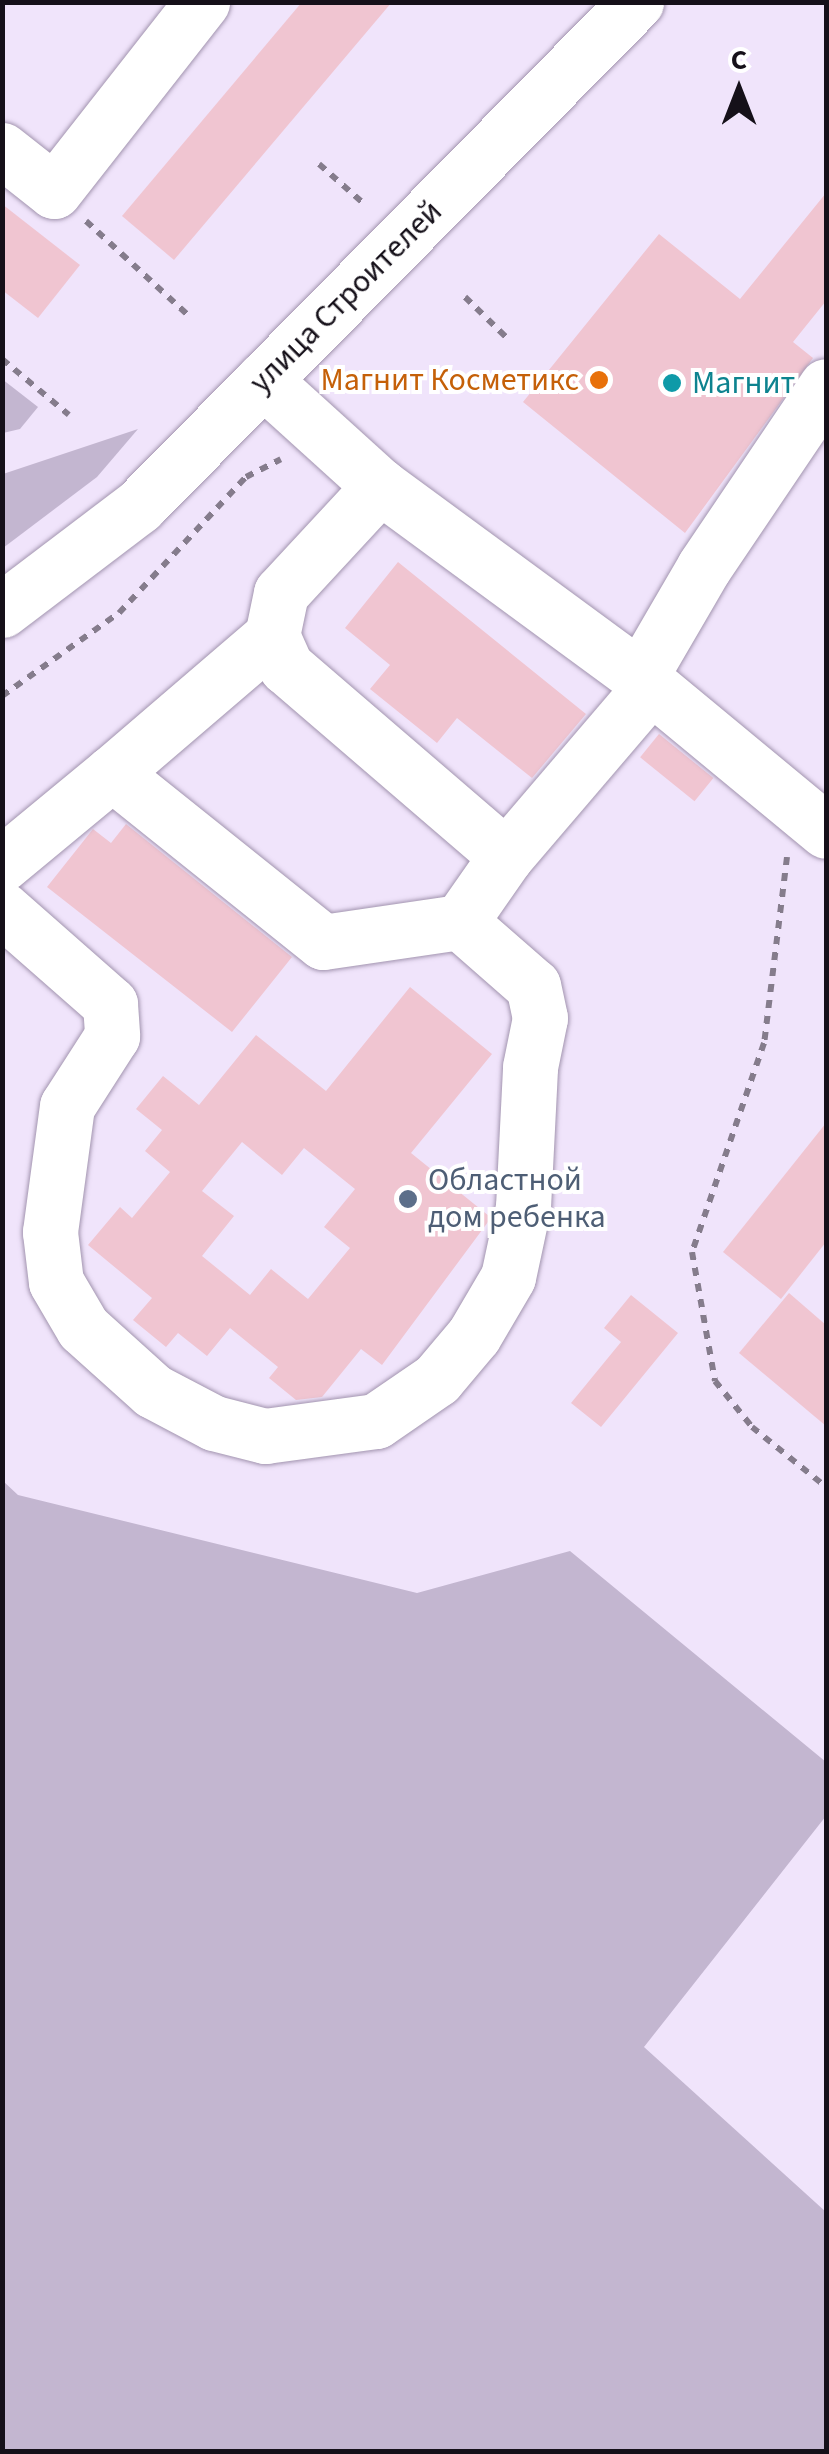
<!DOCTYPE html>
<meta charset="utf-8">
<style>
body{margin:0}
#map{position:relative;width:829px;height:2454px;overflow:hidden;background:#f0e4fb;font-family:"Source Sans 3",sans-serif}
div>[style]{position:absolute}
.green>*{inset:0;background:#c3b6d0}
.building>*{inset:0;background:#f0c5d1;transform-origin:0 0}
.path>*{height:6px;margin-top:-3px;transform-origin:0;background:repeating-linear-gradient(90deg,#857c8c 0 8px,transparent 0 16px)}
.roads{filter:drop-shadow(0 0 2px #a294af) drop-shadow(0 0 2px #a294af)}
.minor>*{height:55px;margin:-27.5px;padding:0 27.5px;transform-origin:27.5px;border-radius:27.5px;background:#fff}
.major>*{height:55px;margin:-27.5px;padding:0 27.5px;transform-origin:27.5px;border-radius:27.5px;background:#fff}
.dots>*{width:28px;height:28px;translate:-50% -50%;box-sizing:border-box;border:5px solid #fff;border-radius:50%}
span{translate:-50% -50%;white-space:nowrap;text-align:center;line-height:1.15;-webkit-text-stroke:8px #fff;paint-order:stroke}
.street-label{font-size:32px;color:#151019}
.food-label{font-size:32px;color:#c56008}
.right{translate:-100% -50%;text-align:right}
.culture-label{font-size:32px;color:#0d838f}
.left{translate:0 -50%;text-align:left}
.service-label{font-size:32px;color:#4e5e75}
.frame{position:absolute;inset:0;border:5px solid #151019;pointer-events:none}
.north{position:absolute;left:689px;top:40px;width:100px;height:100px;-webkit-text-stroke:8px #fff;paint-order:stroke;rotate:0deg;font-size:28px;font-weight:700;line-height:40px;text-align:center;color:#151019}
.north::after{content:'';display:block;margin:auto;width:35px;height:45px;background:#151019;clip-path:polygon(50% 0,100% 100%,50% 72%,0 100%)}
</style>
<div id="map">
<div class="green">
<div style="clip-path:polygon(2px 379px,38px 407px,20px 429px,3px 433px)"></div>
<div style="clip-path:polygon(138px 429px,97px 477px,3px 548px,3px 474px)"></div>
<div style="clip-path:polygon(3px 1481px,18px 1495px,417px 1593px,570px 1551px,826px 1762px,826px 1816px,644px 2047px,826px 2212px,826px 2451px,3px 2451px)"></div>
</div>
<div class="building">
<div style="clip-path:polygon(302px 2px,392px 2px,174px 260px,122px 216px)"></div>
<div style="clip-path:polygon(826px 193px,826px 301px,793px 342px,813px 358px,685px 533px,523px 402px,659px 234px,740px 299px)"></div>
<div style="clip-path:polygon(2px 204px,80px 265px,38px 318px,2px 290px)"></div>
<div style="clip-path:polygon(398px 562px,586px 714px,532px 778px,457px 718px,437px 743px,370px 689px,390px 665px,345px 628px)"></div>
<div style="left:659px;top:734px;width:70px;height:30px;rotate:39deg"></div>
<div style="clip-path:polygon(126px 824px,292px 957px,232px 1032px,47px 887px,93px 829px,111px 843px)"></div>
<div style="clip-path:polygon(evenodd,410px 987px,492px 1054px,411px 1153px,489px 1216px,488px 1222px,382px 1365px,361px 1349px,322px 1397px,296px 1400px,269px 1378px,278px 1367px,230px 1328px,207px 1356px,178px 1333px,166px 1347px,133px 1320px,152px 1298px,88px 1245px,120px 1207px,132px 1218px,170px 1172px,145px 1151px,162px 1130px,136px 1109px,163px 1076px,199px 1105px,256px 1035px,326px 1091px,410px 987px,242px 1142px,282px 1175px,304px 1148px,355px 1189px,324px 1227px,350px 1248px,308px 1299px,271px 1269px,250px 1295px,202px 1256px,234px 1216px,202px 1191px,242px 1142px)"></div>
<div style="clip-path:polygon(826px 1123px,826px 1242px,781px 1299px,723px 1252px)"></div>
<div style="clip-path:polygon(789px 1293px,826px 1325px,826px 1426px,739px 1353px)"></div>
<div style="clip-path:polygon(631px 1295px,678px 1333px,601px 1427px,571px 1403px,621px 1342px,604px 1328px)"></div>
</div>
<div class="path">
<div style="left:319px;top:164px;width:57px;rotate:41.5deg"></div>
<div style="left:86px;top:221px;width:139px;rotate:42.7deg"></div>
<div style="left:465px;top:297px;width:62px;rotate:44.3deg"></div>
<div style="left:2px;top:359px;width:87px;rotate:39.9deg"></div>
<div style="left:2px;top:696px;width:143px;rotate:-35.4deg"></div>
<div style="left:119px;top:613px;width:186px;rotate:-47deg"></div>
<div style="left:246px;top:477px;width:39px;rotate:-27deg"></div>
<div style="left:787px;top:857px;width:187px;rotate:97deg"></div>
<div style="left:764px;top:1043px;width:221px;rotate:109deg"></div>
<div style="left:692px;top:1252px;width:131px;rotate:79.9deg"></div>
<div style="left:715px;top:1381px;width:59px;rotate:51.2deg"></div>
<div style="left:752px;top:1427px;width:95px;rotate:39deg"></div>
</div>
<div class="roads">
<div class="minor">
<div style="left:2px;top:150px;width:66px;rotate:38.3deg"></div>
<div style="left:54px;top:191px;width:240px;rotate:-51.9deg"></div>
<div style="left:263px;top:380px;width:158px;rotate:42.2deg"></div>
<div style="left:380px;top:486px;width:323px;rotate:36.3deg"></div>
<div style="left:640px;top:677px;width:241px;rotate:39.6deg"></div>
<div style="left:272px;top:636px;width:211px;rotate:139.4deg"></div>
<div style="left:112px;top:773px;width:270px;rotate:38.7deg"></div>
<div style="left:323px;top:942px;width:138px;rotate:-8.3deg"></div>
<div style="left:460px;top:922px;width:80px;rotate:-55.1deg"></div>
<div style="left:506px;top:856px;width:290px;rotate:-139.3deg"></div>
<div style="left:286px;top:667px;width:34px;rotate:-114deg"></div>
<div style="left:272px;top:636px;width:44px;rotate:-78.2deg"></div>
<div style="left:281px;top:593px;width:146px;rotate:-47.2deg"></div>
<div style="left:640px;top:677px;width:127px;rotate:-59.8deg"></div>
<div style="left:704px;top:567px;width:218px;rotate:-56deg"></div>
<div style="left:506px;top:856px;width:223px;rotate:-49.5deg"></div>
<div style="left:2px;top:864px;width:143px;rotate:-39.6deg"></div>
<div style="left:2px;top:909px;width:144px;rotate:41.3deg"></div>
<div style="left:110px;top:1004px;width:32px;rotate:86deg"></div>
<div style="left:112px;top:1036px;width:83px;rotate:122.7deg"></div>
<div style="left:67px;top:1106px;width:127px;rotate:97.7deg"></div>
<div style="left:50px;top:1232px;width:50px;rotate:83.2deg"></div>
<div style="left:56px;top:1282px;width:53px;rotate:59.6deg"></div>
<div style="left:83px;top:1328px;width:94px;rotate:42deg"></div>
<div style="left:153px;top:1391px;width:69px;rotate:27.7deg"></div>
<div style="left:214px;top:1423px;width:53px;rotate:14.3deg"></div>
<div style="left:265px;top:1436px;width:112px;rotate:-7.7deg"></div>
<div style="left:376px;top:1421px;width:74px;rotate:-34.5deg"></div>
<div style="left:437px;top:1379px;width:57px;rotate:-49.9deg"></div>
<div style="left:474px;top:1335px;width:67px;rotate:-59.6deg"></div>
<div style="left:508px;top:1277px;width:72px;rotate:-77.9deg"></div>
<div style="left:523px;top:1207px;width:140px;rotate:-87.1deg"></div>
<div style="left:530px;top:1067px;width:50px;rotate:-78.5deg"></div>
<div style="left:540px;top:1018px;width:33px;rotate:-102deg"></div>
<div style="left:533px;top:986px;width:97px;rotate:-138.8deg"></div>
</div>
<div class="major">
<div style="left:2px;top:610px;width:172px;rotate:-37.2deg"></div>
<div style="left:139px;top:506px;width:708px;rotate:-45.4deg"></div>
</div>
</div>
<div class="dots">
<div style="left:599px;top:380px;background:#e8710a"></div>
<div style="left:672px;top:383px;background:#0f9aa8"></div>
<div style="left:408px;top:1199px;background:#5c6f8a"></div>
</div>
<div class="street-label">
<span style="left:346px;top:297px;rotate:-45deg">улица Строителей</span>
</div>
<div class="food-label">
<span class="right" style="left:579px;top:380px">Магнит Косметикс</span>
</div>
<div class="culture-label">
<span class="left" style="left:692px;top:383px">Магнит</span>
</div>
<div class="service-label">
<span class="left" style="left:428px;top:1199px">Областной<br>дом ребенка</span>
</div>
<div class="frame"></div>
<div class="north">С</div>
</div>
